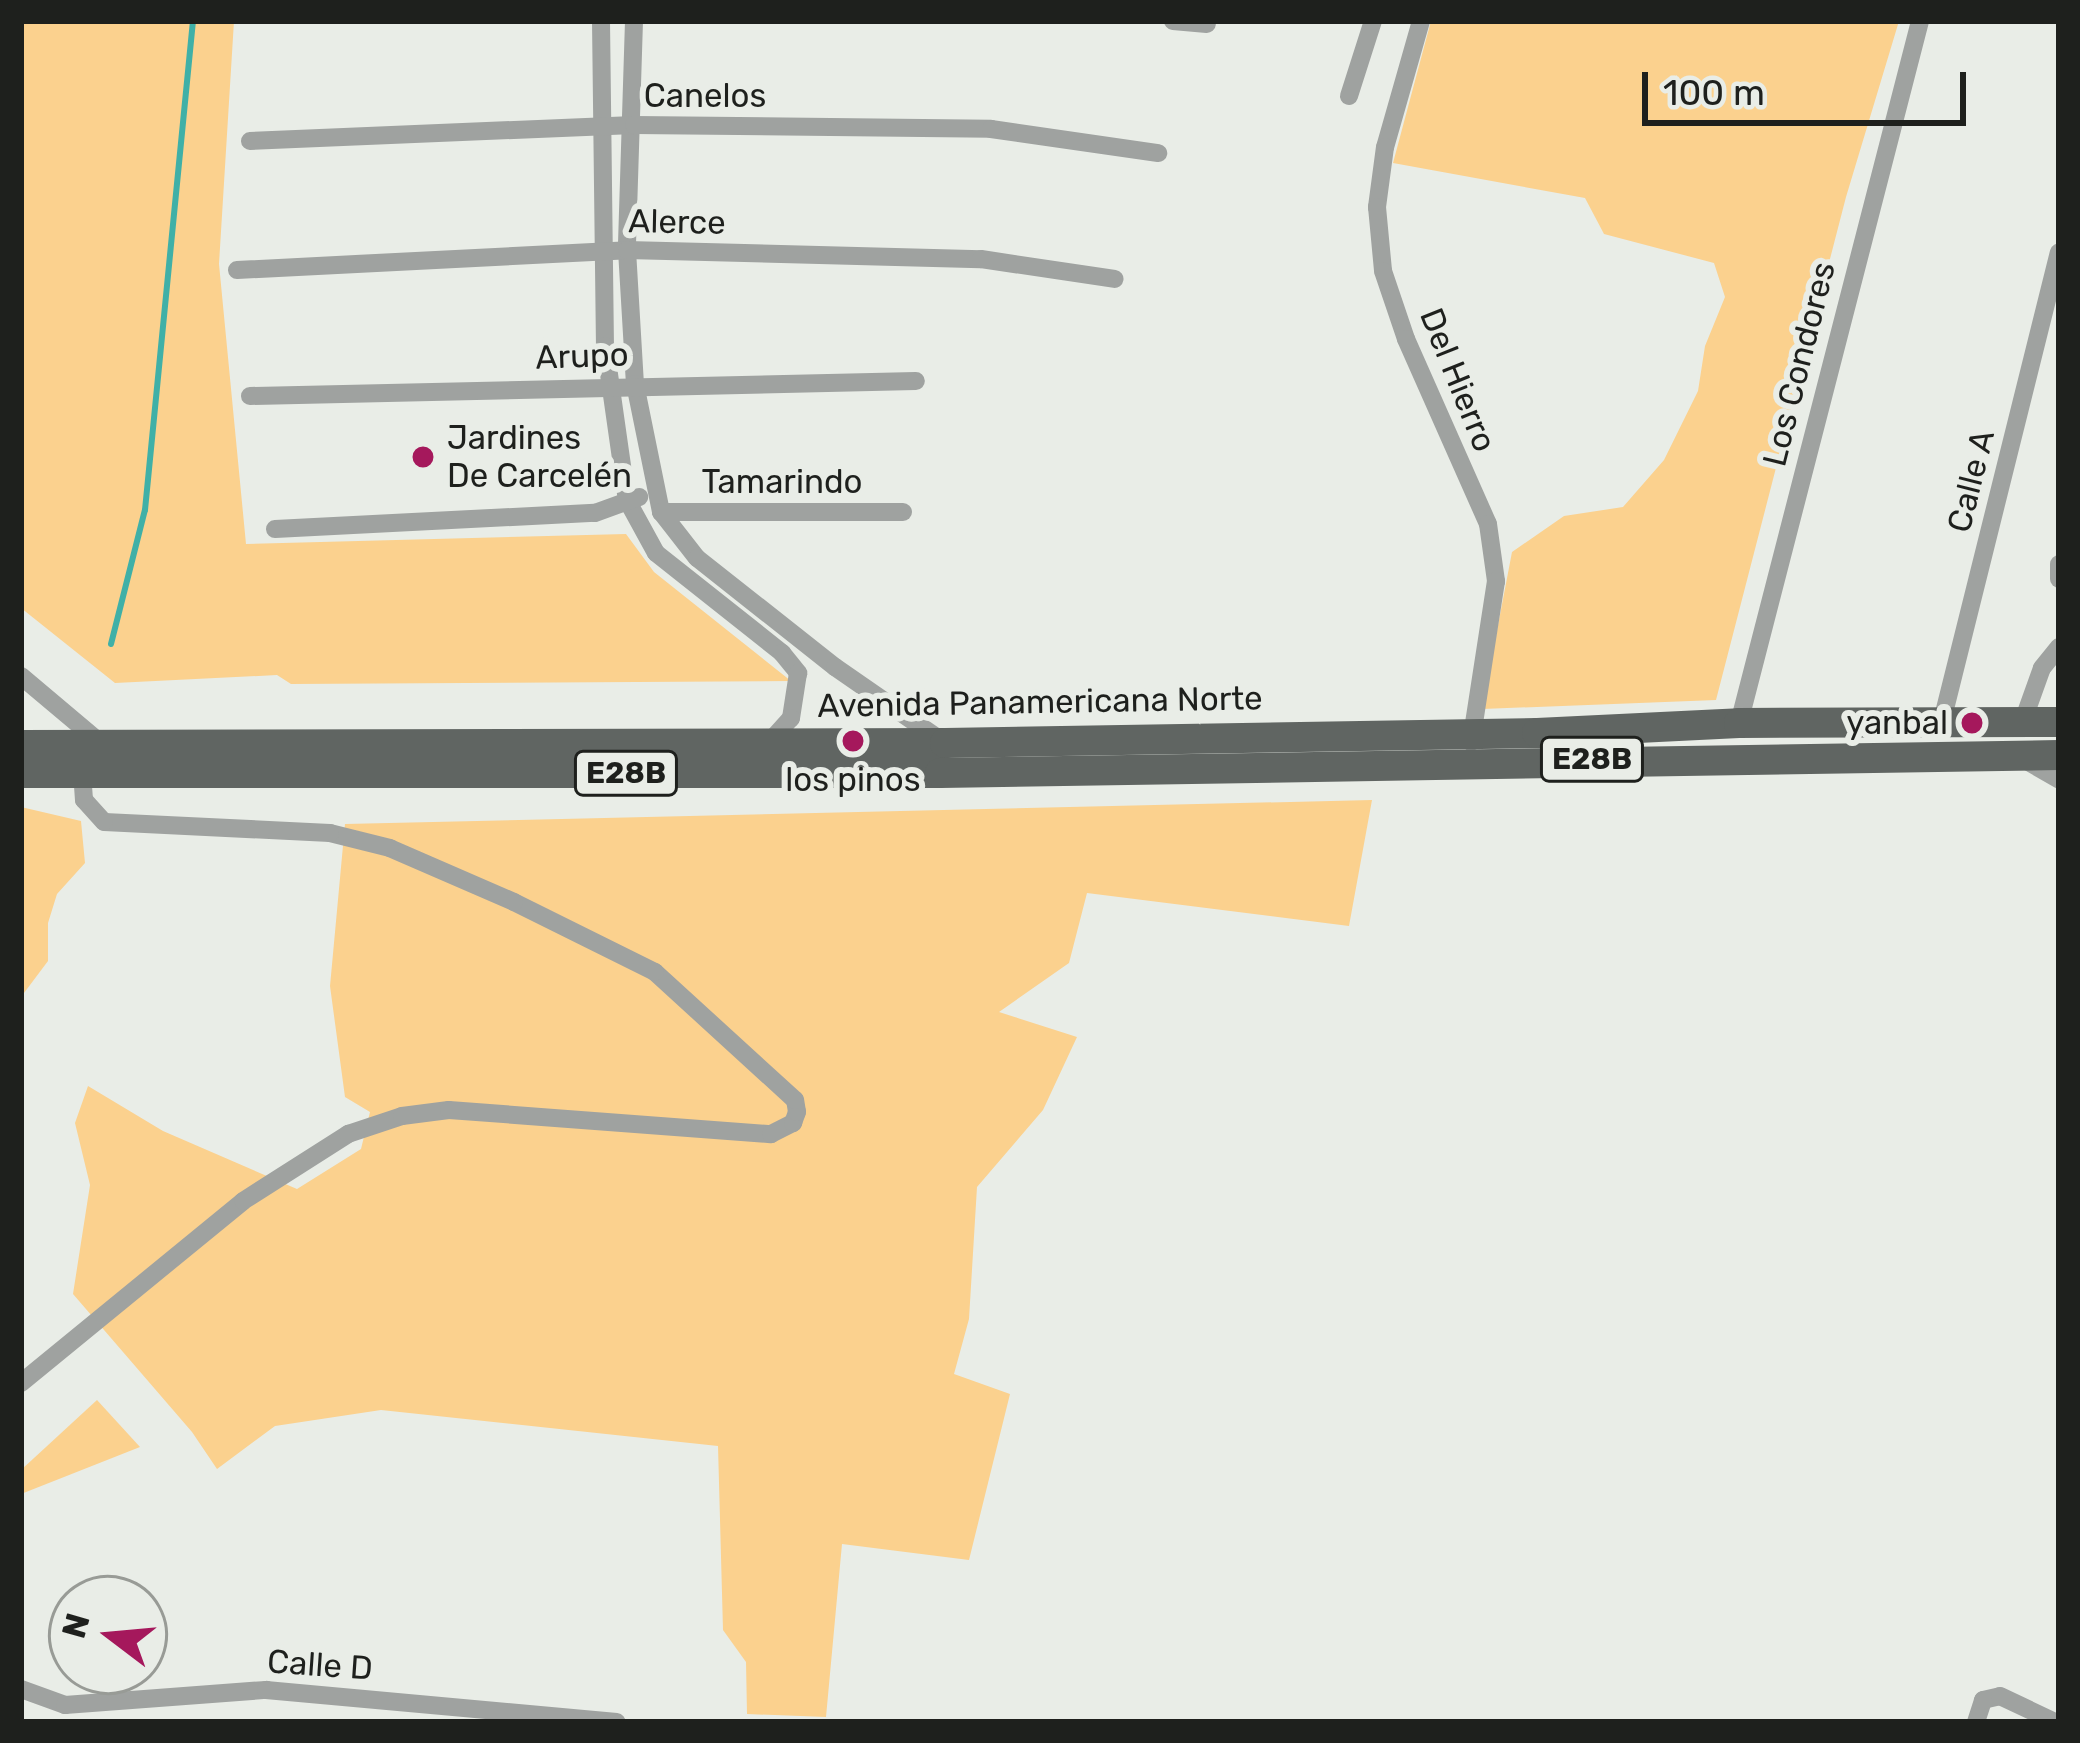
<!DOCTYPE html>
<meta charset="utf-8">
<style>
body{margin:0}
#map{position:relative;width:2080px;height:1743px;overflow:hidden;background:#e9ede7;font-family:Rubik,sans-serif}
div>[style]{position:absolute}
.green>*{inset:0;background:#fbd18e}
.stream>*{height:6px;margin:-3px;padding:0 3px;transform-origin:3px;border-radius:3px;background:#40b0a7}
.street>*{height:18px;margin:-9px;padding:0 9px;transform-origin:9px;border-radius:9px;background:#9fa2a0}
.primary>*{height:30px;margin:-15px;padding:0 15px;transform-origin:15px;border-radius:15px;background:#606562}
.dots>*{width:33px;height:33px;translate:-50% -50%;box-sizing:border-box;border:6px solid #e9ede7;border-radius:50%}
span{translate:-50% -50%;white-space:nowrap;text-align:center;line-height:1.15;-webkit-text-stroke:12px #e9ede7;paint-order:stroke}
.shield-label span{padding:3px 9px;background:#e9ede7;border:3px solid;border-radius:9px;-webkit-text-stroke-width:0}
.shield-label{font-size:30px;color:#1e201d;font-weight:700}
.street-label{font-size:33px;color:#1e201d}
.poi-label{font-size:33px;color:#1e201d}
.left{translate:0 -50%;text-align:left}
.right{translate:-100% -50%;text-align:right}
.frame{position:absolute;inset:0;border:24px solid #1e201d;pointer-events:none}
.north{position:absolute;left:48px;top:1575px;width:120px;height:120px;box-sizing:border-box;background:#e9ede7;border:3px solid #989b96;border-radius:50%;rotate:286deg;font-size:33px;font-weight:700;line-height:48px;text-align:center;color:#1e201d}
.north::after{content:'';display:block;margin:auto;width:42px;height:54px;background:#a5185c;clip-path:polygon(50% 0,100% 100%,50% 72%,0 100%)}
.scale{position:absolute;left:1642px;top:72px;width:324px;height:54px;box-sizing:border-box;border:6px solid #1e201d;border-top:0;padding-left:15px;font-size:36px;line-height:42px;white-space:nowrap;color:#1e201d;-webkit-text-stroke:9px #e9ede7;paint-order:stroke}
</style>
<div id="map">
<div class="green">
<div style="clip-path:polygon(21px 21px,234px 21px,219px 264px,246px 544px,626px 534px,654px 572px,791px 681px,291px 684px,277px 675px,115px 683px,21px 608px)"></div>
<div style="clip-path:polygon(1431px 21px,1899px 21px,1846px 197px,1716px 700px,1482px 709px,1512px 552px,1564px 516px,1623px 507px,1664px 460px,1698px 391px,1705px 346px,1725px 297px,1714px 263px,1604px 234px,1585px 198px,1393px 163px)"></div>
<div style="clip-path:polygon(1372px 800px,1349px 926px,1087px 893px,1069px 963px,999px 1012px,1077px 1037px,1043px 1110px,977px 1187px,969px 1319px,954px 1374px,1010px 1394px,969px 1560px,842px 1544px,826px 1717px,747px 1714px,746px 1662px,723px 1630px,718px 1446px,381px 1410px,275px 1426px,217px 1469px,192px 1432px,73px 1294px,90px 1185px,75px 1123px,88px 1086px,163px 1131px,297px 1189px,361px 1149px,370px 1112px,345px 1097px,330px 986px,345px 824px)"></div>
<div style="clip-path:polygon(21px 807px,81px 821px,85px 863px,57px 894px,48px 923px,48px 961px,21px 997px)"></div>
<div style="clip-path:polygon(97px 1400px,140px 1447px,21px 1494px,21px 1470px)"></div>
</div>
<div class="stream">
<div style="left:111px;top:644px;width:138px;rotate:-75.8deg"></div>
<div style="left:145px;top:510px;width:491px;rotate:-84.4deg"></div>
</div>
<div class="street">
<div style="left:601px;top:21px;width:325px;rotate:89.3deg"></div>
<div style="left:605px;top:346px;width:156px;rotate:81.9deg"></div>
<div style="left:627px;top:500px;width:60px;rotate:61.3deg"></div>
<div style="left:656px;top:553px;width:161px;rotate:38.4deg"></div>
<div style="left:782px;top:653px;width:26px;rotate:51deg"></div>
<div style="left:798px;top:673px;width:46px;rotate:98.8deg"></div>
<div style="left:791px;top:718px;width:30px;rotate:132deg"></div>
<div style="left:634px;top:21px;width:229px;rotate:91.8deg"></div>
<div style="left:627px;top:250px;width:134px;rotate:86.6deg"></div>
<div style="left:635px;top:384px;width:131px;rotate:78.5deg"></div>
<div style="left:661px;top:512px;width:58px;rotate:52deg"></div>
<div style="left:697px;top:558px;width:176px;rotate:38.3deg"></div>
<div style="left:835px;top:667px;width:130px;rotate:34.7deg"></div>
<div style="left:1173px;top:21px;width:34px;rotate:5deg"></div>
<div style="left:1421px;top:21px;width:131px;rotate:105.9deg"></div>
<div style="left:1385px;top:147px;width:61px;rotate:97.6deg"></div>
<div style="left:1377px;top:207px;width:64px;rotate:84.6deg"></div>
<div style="left:1383px;top:271px;width:72px;rotate:71.3deg"></div>
<div style="left:1406px;top:339px;width:202px;rotate:66.1deg"></div>
<div style="left:1488px;top:524px;width:58px;rotate:82deg"></div>
<div style="left:1496px;top:581px;width:163px;rotate:98.8deg"></div>
<div style="left:1349px;top:96px;width:79px;rotate:-72.3deg"></div>
<div style="left:250px;top:141px;width:384px;rotate:-2.4deg"></div>
<div style="left:634px;top:125px;width:357px;rotate:0.6deg"></div>
<div style="left:991px;top:129px;width:169px;rotate:8.2deg"></div>
<div style="left:237px;top:270px;width:391px;rotate:-2.9deg"></div>
<div style="left:627px;top:250px;width:354px;rotate:1.5deg"></div>
<div style="left:981px;top:259px;width:135px;rotate:8.5deg"></div>
<div style="left:250px;top:396px;width:666px;rotate:-1.29deg"></div>
<div style="left:661px;top:512px;width:242px"></div>
<div style="left:275px;top:529px;width:320px;rotate:-2.9deg"></div>
<div style="left:595px;top:513px;width:47px;rotate:-20deg"></div>
<div style="left:2059px;top:564px;width:15px;rotate:90deg"></div>
<div style="left:21px;top:676px;width:107px;rotate:40.1deg"></div>
<div style="left:2023px;top:721px;width:56px;rotate:-70.3deg"></div>
<div style="left:2042px;top:668px;width:27px;rotate:-51deg"></div>
<div style="left:1739px;top:723px;width:725px;rotate:-75.54deg"></div>
<div style="left:1941px;top:725px;width:487px;rotate:-76deg"></div>
<div style="left:2025px;top:760px;width:39px;rotate:30deg"></div>
<div style="left:21px;top:1383px;width:287px;rotate:-39.3deg"></div>
<div style="left:243px;top:1201px;width:125px;rotate:-32.5deg"></div>
<div style="left:348px;top:1134px;width:57px;rotate:-18.4deg"></div>
<div style="left:402px;top:1116px;width:47px;rotate:-7.3deg"></div>
<div style="left:449px;top:1110px;width:323px;rotate:4.3deg"></div>
<div style="left:771px;top:1134px;width:25px;rotate:-27deg"></div>
<div style="left:793px;top:1123px;width:12px;rotate:-70deg"></div>
<div style="left:797px;top:1112px;width:12px;rotate:-99deg"></div>
<div style="left:795px;top:1100px;width:190px;rotate:-137.6deg"></div>
<div style="left:655px;top:972px;width:157px;rotate:-153.6deg"></div>
<div style="left:514px;top:902px;width:135px;rotate:-156.5deg"></div>
<div style="left:390px;top:848px;width:62px;rotate:-166deg"></div>
<div style="left:330px;top:833px;width:226px;rotate:-177.2deg"></div>
<div style="left:104px;top:822px;width:30px;rotate:-132deg"></div>
<div style="left:84px;top:800px;width:27px;rotate:-94deg"></div>
<div style="left:21px;top:1689px;width:47px;rotate:20deg"></div>
<div style="left:65px;top:1705px;width:202px;rotate:-4.3deg"></div>
<div style="left:266px;top:1690px;width:352px;rotate:5.2deg"></div>
<div style="left:1976px;top:1722px;width:23px;rotate:-72deg"></div>
<div style="left:1983px;top:1700px;width:17px;rotate:-13deg"></div>
<div style="left:2000px;top:1696px;width:61px;rotate:25.3deg"></div>
</div>
<div class="primary">
<div style="left:21px;top:745px;width:924px;rotate:-0.12deg"></div>
<div style="left:945px;top:743px;width:592px;rotate:-0.97deg"></div>
<div style="left:1537px;top:733px;width:202px;rotate:-2.8deg"></div>
<div style="left:1739px;top:723px;width:320px;rotate:-0.2deg"></div>
<div style="left:21px;top:773px;width:919px"></div>
<div style="left:940px;top:773px;width:1119px;rotate:-0.92deg"></div>
</div>
<div class="dots">
<div style="left:423px;top:457px;background:#a5185c"></div>
<div style="left:1972px;top:723px;background:#a5185c"></div>
<div style="left:853px;top:741px;background:#a5185c"></div>
</div>
<div class="shield-label">
<span style="left:1592px;top:759px">E28B</span>
<span style="left:626px;top:773px">E28B</span>
</div>
<div class="street-label">
<span style="left:705px;top:96px">Canelos</span>
<span style="left:677px;top:222px;rotate:1deg">Alerce</span>
<span style="left:582px;top:356px;rotate:-2deg">Arupo</span>
<span style="left:1799px;top:364px;rotate:-76deg">Los Condores</span>
<span style="left:1458px;top:380px;rotate:68deg">Del Hierro</span>
<span style="left:1971px;top:481px;rotate:-76deg">Calle A</span>
<span style="left:782px;top:482px">Tamarindo</span>
<span style="left:1040px;top:702px;rotate:-1deg">Avenida Panamericana Norte</span>
<span style="left:320px;top:1665px;rotate:4deg">Calle D</span>
</div>
<div class="poi-label">
<span class="left" style="left:447px;top:457px">Jardines<br>De Carcelén</span>
<span class="right" style="left:1948px;top:723px">yanbal</span>
<span style="left:853px;top:780px">los pinos</span>
</div>
<div class="frame"></div>
<div class="north">N</div>
<div class="scale">100 m</div>
</div>
